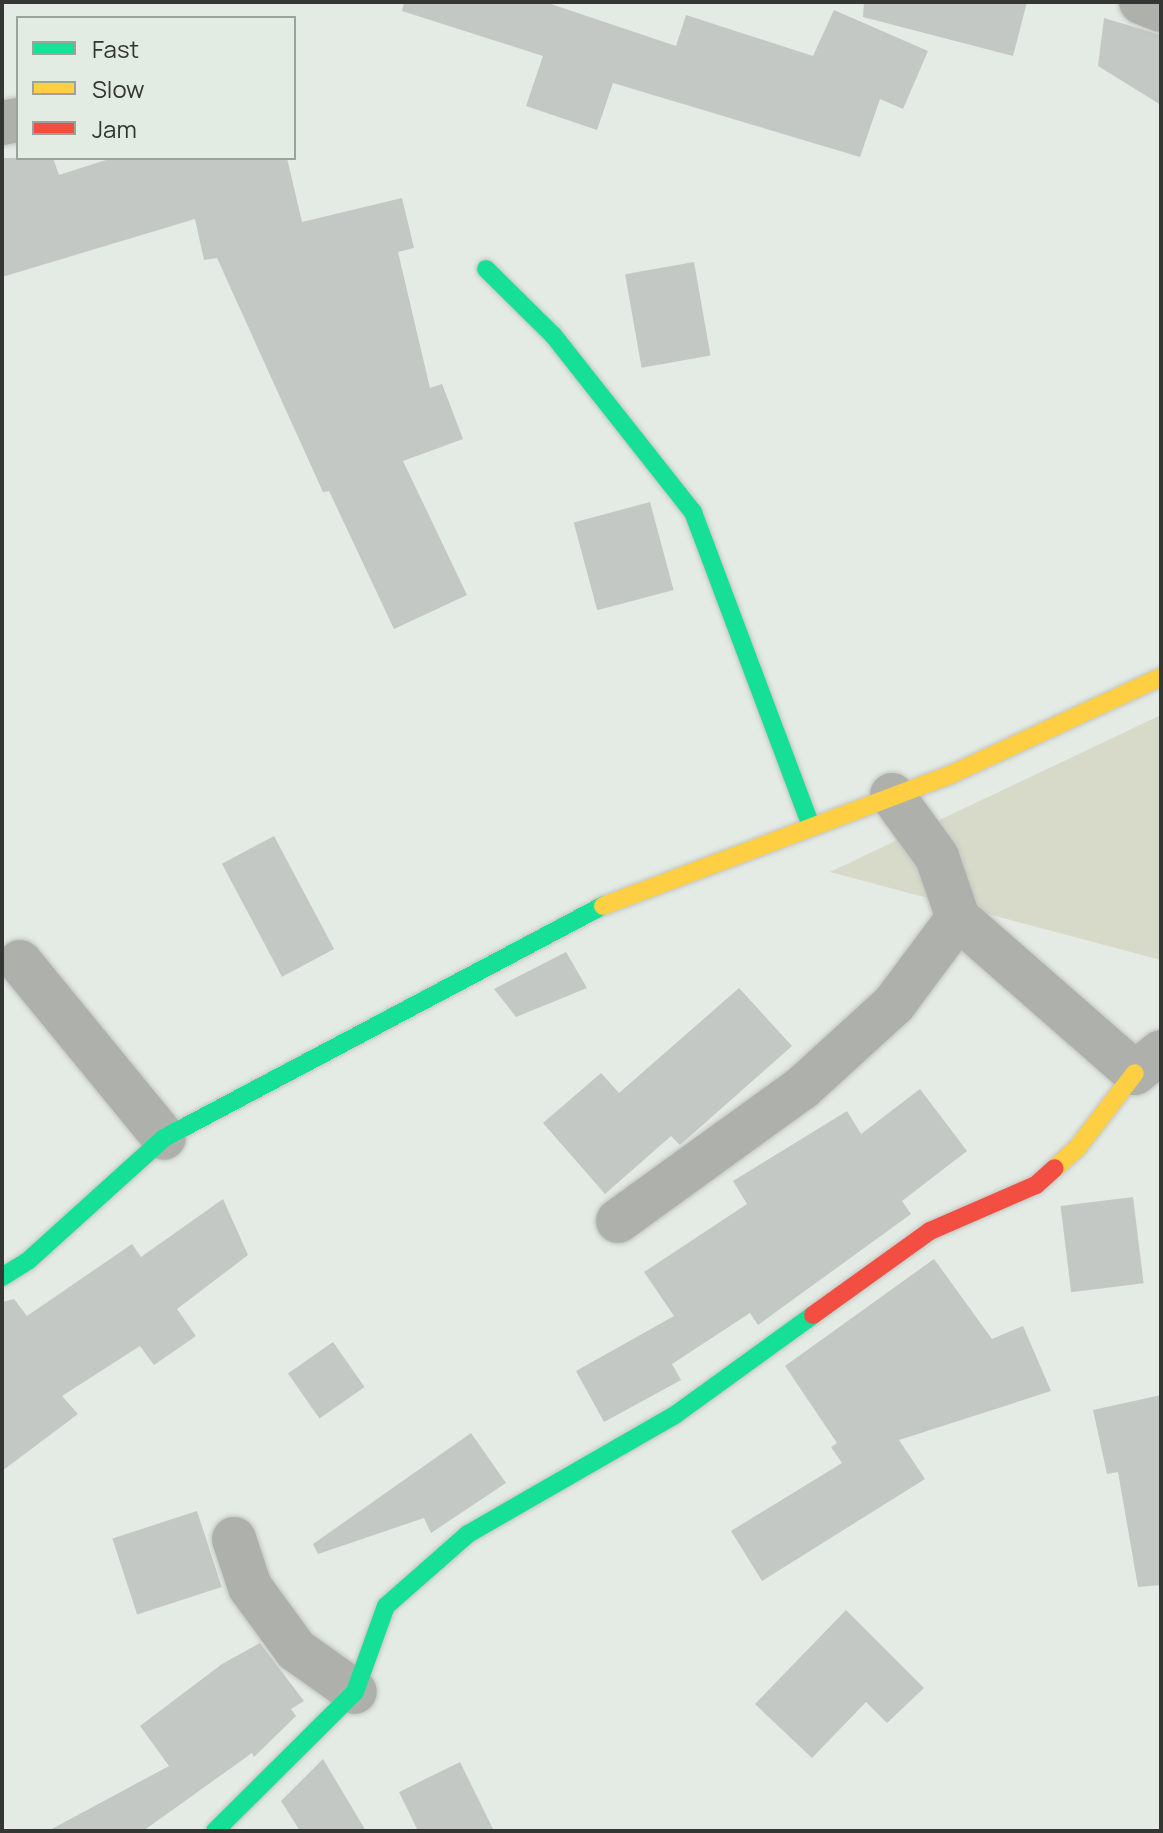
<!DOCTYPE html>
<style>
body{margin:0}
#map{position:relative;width:1163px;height:1833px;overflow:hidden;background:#e4eae4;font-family:Manrope,sans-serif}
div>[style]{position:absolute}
.green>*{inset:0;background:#d7dac9}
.building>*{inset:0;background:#c3c8c4;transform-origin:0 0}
.roads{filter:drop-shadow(0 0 2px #c1c5c1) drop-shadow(0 0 2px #c1c5c1)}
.street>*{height:44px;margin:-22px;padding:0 22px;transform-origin:22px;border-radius:22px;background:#aeb0ab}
.fast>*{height:18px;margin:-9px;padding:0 9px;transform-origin:9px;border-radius:9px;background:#16e098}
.slow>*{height:18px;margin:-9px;padding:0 9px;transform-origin:9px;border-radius:9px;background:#ffcf43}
.jam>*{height:18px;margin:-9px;padding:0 9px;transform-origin:9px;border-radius:9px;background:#f24e42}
span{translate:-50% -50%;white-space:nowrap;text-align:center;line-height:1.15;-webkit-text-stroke:6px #e2ece2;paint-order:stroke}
.frame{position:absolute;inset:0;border:4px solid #333632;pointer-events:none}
.legend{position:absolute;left:16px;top:16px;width:280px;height:144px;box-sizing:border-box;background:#e2ece2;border:2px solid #9ca39c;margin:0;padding:10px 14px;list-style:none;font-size:24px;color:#333632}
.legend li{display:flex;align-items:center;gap:16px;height:40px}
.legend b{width:40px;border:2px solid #9ca39c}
</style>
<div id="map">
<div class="green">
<div style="clip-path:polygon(1161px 715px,1161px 960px,830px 872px)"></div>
</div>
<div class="building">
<div style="clip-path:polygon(404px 2px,545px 2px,676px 46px,686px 15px,813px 56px,834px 10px,928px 51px,903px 109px,880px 99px,860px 157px,613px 83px,597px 130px,526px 106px,543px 56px,402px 11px)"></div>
<div style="clip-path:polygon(864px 2px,1027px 2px,1013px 56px,863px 17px)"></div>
<div style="clip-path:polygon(1104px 18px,1161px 35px,1161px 105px,1098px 66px)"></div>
<div style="clip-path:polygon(2px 158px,53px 158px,59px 175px,112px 158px,287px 158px,302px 222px,402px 198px,414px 248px,398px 252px,430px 388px,442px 384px,463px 439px,403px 461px,467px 595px,394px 629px,329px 491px,323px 492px,217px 258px,204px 260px,195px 219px,2px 277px)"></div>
<div style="left:694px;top:262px;width:95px;height:70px;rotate:80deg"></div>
<div style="left:650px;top:502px;width:91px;height:79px;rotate:75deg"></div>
<div style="left:274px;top:836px;width:128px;height:59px;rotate:62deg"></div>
<div style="clip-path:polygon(566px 952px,587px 988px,516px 1017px,494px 989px)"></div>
<div style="clip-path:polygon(739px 988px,792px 1046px,680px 1145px,671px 1136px,605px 1194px,543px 1123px,601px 1073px,619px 1093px)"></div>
<div style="clip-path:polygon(920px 1089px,967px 1151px,902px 1201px,911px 1214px,758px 1325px,750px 1313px,672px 1364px,681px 1380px,604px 1422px,576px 1371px,674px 1316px,644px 1272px,747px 1204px,733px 1181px,847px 1111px,861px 1134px)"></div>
<div style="left:1133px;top:1197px;width:87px;height:73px;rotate:83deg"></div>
<div style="clip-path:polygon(223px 1199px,248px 1255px,177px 1309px,196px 1336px,154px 1365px,140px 1346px,62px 1396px,78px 1414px,2px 1471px,2px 1302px,14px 1299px,27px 1316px,132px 1244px,141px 1257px)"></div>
<div style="clip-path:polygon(934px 1259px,992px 1339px,1023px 1326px,1051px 1391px,899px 1440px,925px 1479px,762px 1581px,731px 1531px,842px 1463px,831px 1447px,837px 1443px,785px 1366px)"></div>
<div style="left:333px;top:1342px;width:55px;height:55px;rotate:55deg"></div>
<div style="clip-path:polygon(1161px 1395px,1161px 1585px,1138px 1587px,1118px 1472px,1107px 1474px,1093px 1410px)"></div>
<div style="clip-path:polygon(471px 1433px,506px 1483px,431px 1533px,424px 1518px,318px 1554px,313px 1544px)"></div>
<div style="left:197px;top:1511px;width:80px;height:89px;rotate:72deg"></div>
<div style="clip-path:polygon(846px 1610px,924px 1688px,887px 1723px,866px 1702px,812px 1758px,755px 1704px)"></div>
<div style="clip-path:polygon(260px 1643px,304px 1701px,291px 1709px,296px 1716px,254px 1757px,252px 1753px,143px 1831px,48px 1831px,169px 1766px,140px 1726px,222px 1664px)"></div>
<div style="clip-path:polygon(323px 1759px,366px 1831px,300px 1831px,281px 1801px)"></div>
<div style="clip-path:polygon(460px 1762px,494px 1831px,418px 1831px,399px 1792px)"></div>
</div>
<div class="roads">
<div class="street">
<div style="left:1141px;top:2px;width:22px;rotate:22deg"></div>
<div style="left:2px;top:123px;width:16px;rotate:-11deg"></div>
<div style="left:892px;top:795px;width:77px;rotate:54deg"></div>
<div style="left:937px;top:857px;width:65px;rotate:71deg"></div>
<div style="left:958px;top:918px;width:235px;rotate:41.2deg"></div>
<div style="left:1135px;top:1073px;width:33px;rotate:-39deg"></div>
<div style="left:20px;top:962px;width:227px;rotate:50.7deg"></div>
<div style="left:618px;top:1221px;width:227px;rotate:-35.9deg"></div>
<div style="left:802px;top:1088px;width:125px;rotate:-42.4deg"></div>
<div style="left:894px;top:1004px;width:107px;rotate:-53.3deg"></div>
<div style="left:234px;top:1539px;width:51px;rotate:71.6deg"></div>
<div style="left:250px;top:1587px;width:78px;rotate:53.9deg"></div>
<div style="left:296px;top:1650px;width:72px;rotate:35.4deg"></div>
</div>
<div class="fast">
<div style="left:486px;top:269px;width:94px;rotate:44.6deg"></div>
<div style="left:553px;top:335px;width:226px;rotate:51.7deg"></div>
<div style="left:693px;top:512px;width:333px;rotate:69.4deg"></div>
<div style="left:2px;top:1277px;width:32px;rotate:-32deg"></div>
<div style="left:29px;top:1260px;width:182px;rotate:-42.1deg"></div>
<div style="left:164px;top:1138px;width:497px;rotate:-27.9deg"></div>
<div style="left:215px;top:1831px;width:197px;rotate:-44.8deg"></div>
<div style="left:355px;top:1692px;width:91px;rotate:-70.2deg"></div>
<div style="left:386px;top:1606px;width:109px;rotate:-41.3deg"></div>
<div style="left:468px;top:1534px;width:239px;rotate:-29.9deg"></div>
<div style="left:675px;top:1415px;width:170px;rotate:-35.9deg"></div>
</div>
<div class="slow">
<div style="left:603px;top:906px;width:373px;rotate:-20.7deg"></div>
<div style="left:952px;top:774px;width:230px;rotate:-24.9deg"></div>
<div style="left:1055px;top:1168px;width:31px;rotate:-42deg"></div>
<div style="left:1078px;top:1147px;width:93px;rotate:-52.4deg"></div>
</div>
<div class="jam">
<div style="left:813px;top:1315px;width:144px;rotate:-35.7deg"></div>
<div style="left:930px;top:1231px;width:116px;rotate:-23.5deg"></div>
<div style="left:1036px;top:1185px;width:25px;rotate:-42deg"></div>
</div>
</div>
<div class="frame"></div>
<ul class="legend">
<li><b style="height:10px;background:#16e098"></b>Fast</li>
<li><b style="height:10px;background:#ffcf43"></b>Slow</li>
<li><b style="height:10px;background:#f24e42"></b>Jam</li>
</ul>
</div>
